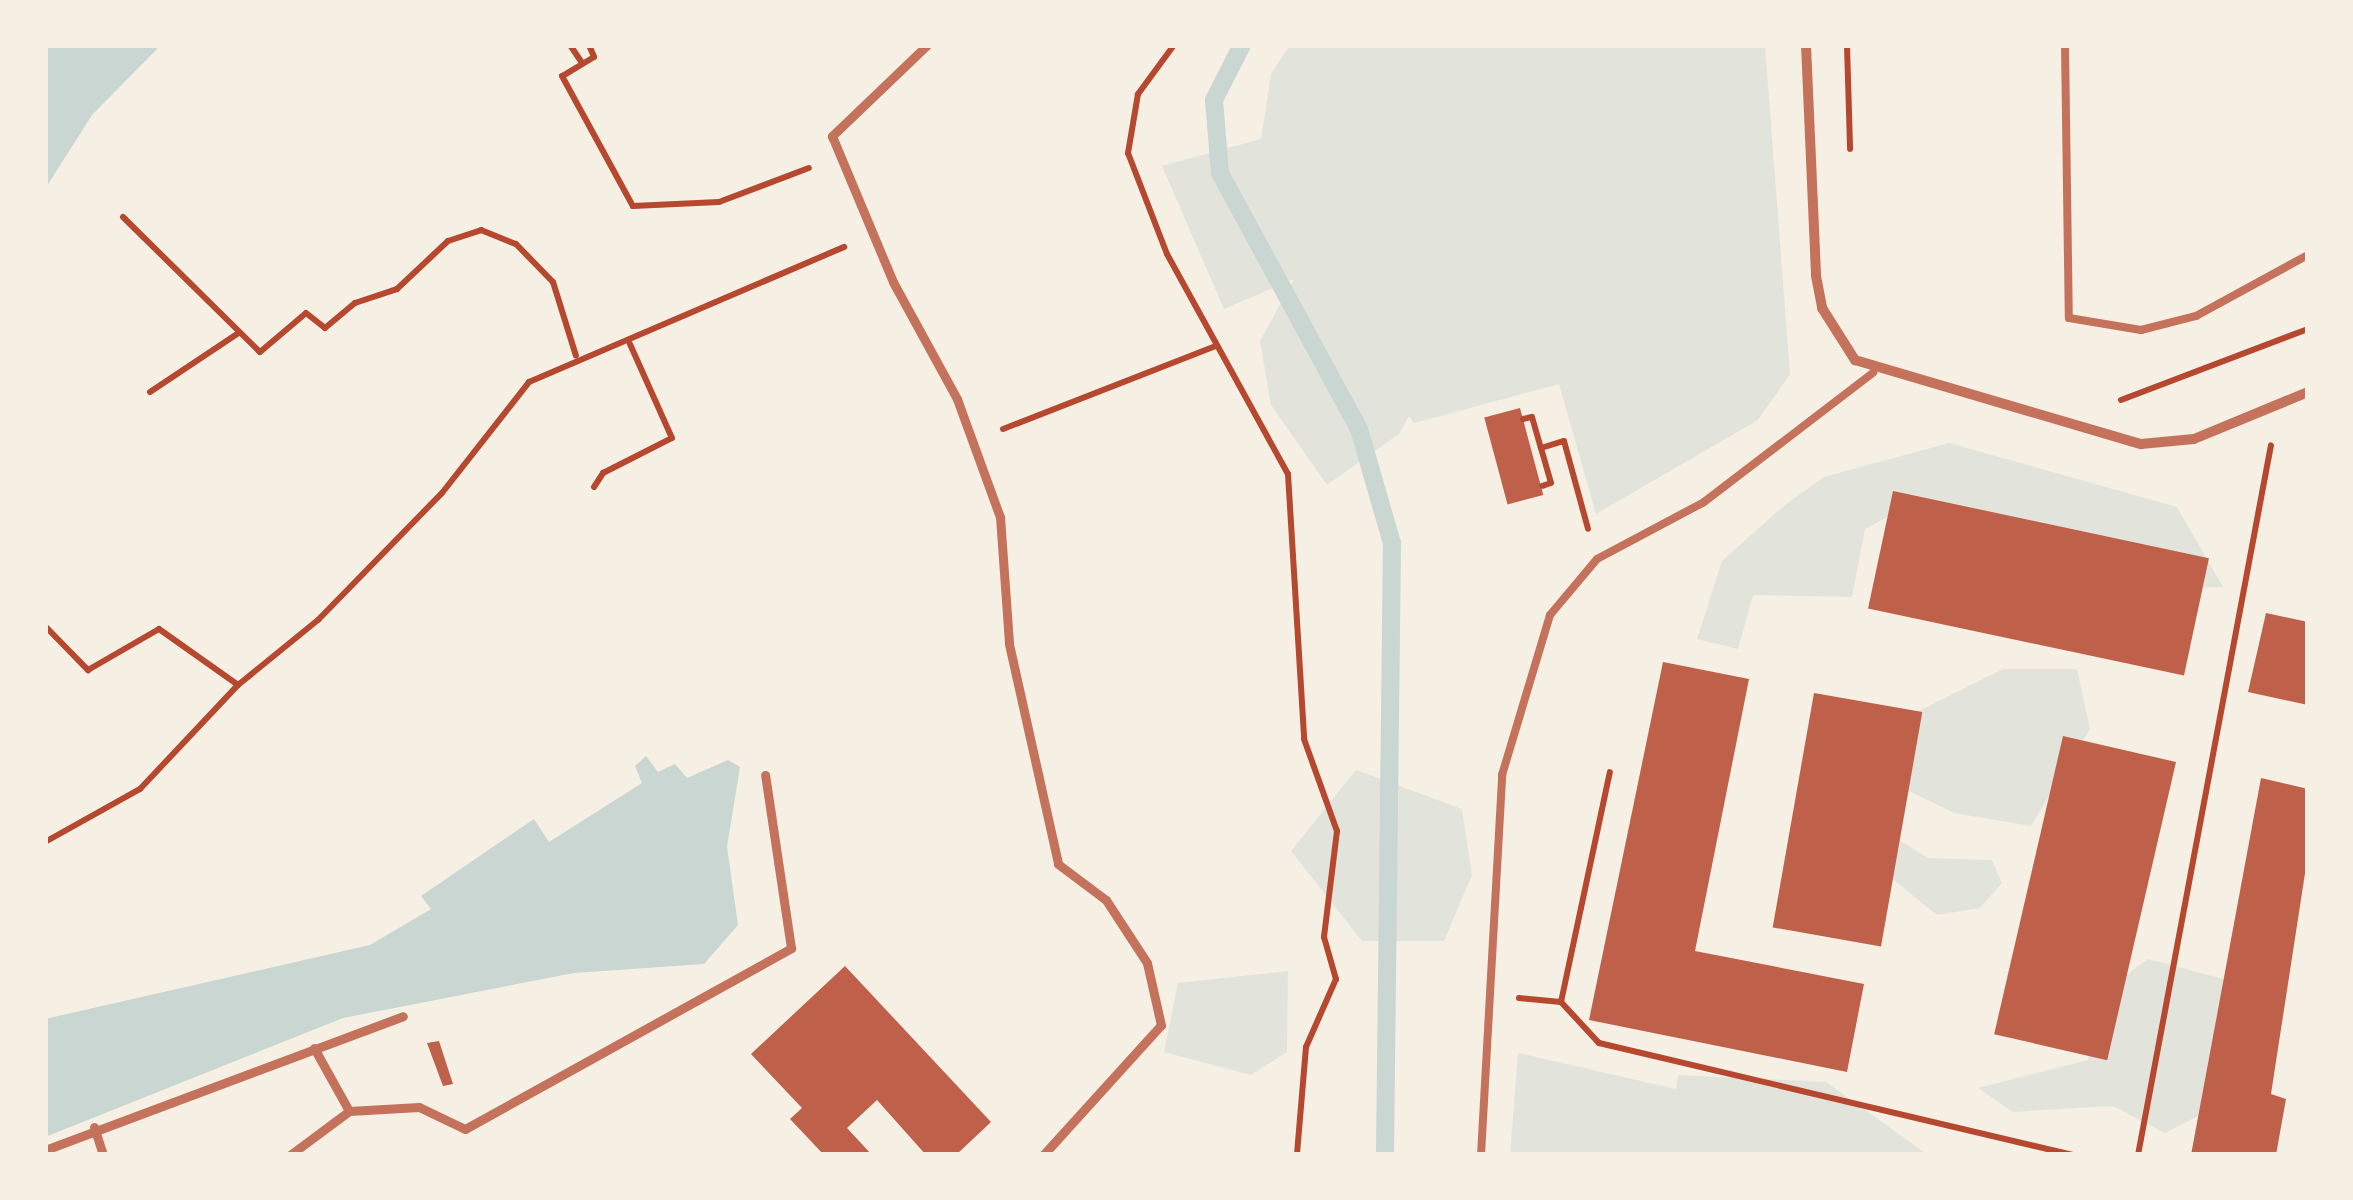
<!DOCTYPE html>
<style>
body{margin:0}
#map{position:relative;width:2353px;height:1200px;overflow:hidden;background:#f6efe4;font-family:"PT Sans",sans-serif}
div>[style]{position:absolute}
.green>*{inset:0;background:#e2e4dc}
.water>*{inset:0;background:#c9d6d2}
.stream>*{height:18px;margin:-9px;padding:0 9px;transform-origin:9px;border-radius:9px;background:#c9d6d2}
.building>*{inset:0;background:#bf614a;transform-origin:0 0}
.path>*{height:6px;margin:-3px;padding:0 3px;transform-origin:3px;border-radius:3px;background:#b5482f}
.service>*{height:8px;margin:-4px;padding:0 4px;transform-origin:4px;border-radius:4px;background:#c5725c}
.pedestrian>*{height:9px;margin:-4.5px;padding:0 4.5px;transform-origin:4.5px;border-radius:4.5px;background:#c5725c}
.minor>*{height:10px;margin:-5px;padding:0 5px;transform-origin:5px;border-radius:5px;background:#c5725c}
span{translate:-50% -50%;white-space:nowrap;text-align:center;line-height:1.15;-webkit-text-stroke:8px #f6efe4;paint-order:stroke}
.frame{position:absolute;inset:0;border:48px solid #f6efe4;pointer-events:none}
</style>
<div id="map">
<div class="green">
<div style="clip-path:polygon(1290px 45px,1765px 45px,1790px 374px,1758px 420px,1596px 514px,1559px 384px,1414px 423px,1409px 416px,1399px 434px,1327px 485px,1271px 405px,1260px 341px,1294px 279px,1224px 309px,1162px 166px,1261px 139px,1271px 74px)"></div>
<div style="clip-path:polygon(1949px 443px,2177px 507px,2223px 587px,2161px 588px,1910px 505px,1865px 529px,1852px 597px,1753px 595px,1738px 649px,1697px 639px,1722px 561px,1786px 504px,1824px 477px)"></div>
<div style="clip-path:polygon(2003px 669px,2077px 669px,2090px 729px,2031px 826px,1954px 813px,1891px 782px,1919px 711px)"></div>
<div style="clip-path:polygon(1356px 770px,1462px 809px,1472px 875px,1444px 941px,1362px 941px,1291px 851px)"></div>
<div style="clip-path:polygon(1876px 826px,1928px 858px,1992px 860px,2002px 883px,1980px 908px,1937px 915px,1869px 860px)"></div>
<div style="clip-path:polygon(2148px 959px,2250px 986px,2225px 1102px,2165px 1133px,2113px 1106px,2013px 1112px,1978px 1088px,2088px 1060px,2093px 1000px)"></div>
<div style="clip-path:polygon(1288px 971px,1287px 1052px,1251px 1075px,1164px 1052px,1178px 983px)"></div>
<div style="clip-path:polygon(1518px 1053px,1676px 1089px,1678px 1075px,1826px 1082px,1928px 1155px,1510px 1155px)"></div>
</div>
<div class="water">
<div style="clip-path:polygon(45px 45px,161px 45px,92px 115px,45px 189px)"></div>
<div style="clip-path:polygon(646px 756px,658px 772px,675px 764px,687px 778px,728px 760px,740px 767px,727px 847px,738px 925px,704px 964px,574px 973px,343px 1018px,45px 1137px,45px 1019px,370px 945px,431px 909px,421px 896px,534px 819px,549px 842px,642px 783px,635px 766px)"></div>
</div>
<div class="stream">
<div style="left:1242px;top:45px;width:62px;rotate:117deg"></div>
<div style="left:1214px;top:100px;width:73px;rotate:85.3deg"></div>
<div style="left:1220px;top:173px;width:291px;rotate:61.5deg"></div>
<div style="left:1359px;top:429px;width:119px;rotate:73.9deg"></div>
<div style="left:1392px;top:543px;width:612px;rotate:90.66deg"></div>
</div>
<div class="building">
<div style="left:1520px;top:408px;width:90px;height:37px;rotate:75deg"></div>
<div style="left:1893px;top:491px;width:323px;height:120px;rotate:12deg"></div>
<div style="clip-path:polygon(2266px 613px,2308px 622px,2308px 705px,2248px 692px)"></div>
<div style="clip-path:polygon(1663px 662px,1749px 679px,1695px 951px,1864px 984px,1847px 1072px,1589px 1020px)"></div>
<div style="left:1814px;top:693px;width:110px;height:238px;rotate:10deg"></div>
<div style="left:2063px;top:736px;width:116px;height:306px;rotate:13deg"></div>
<div style="clip-path:polygon(2261px 778px,2308px 789px,2308px 854px,2271px 1094px,2286px 1099px,2276px 1155px,2191px 1155px)"></div>
<div style="clip-path:polygon(845px 966px,991px 1122px,956px 1155px,926px 1155px,877px 1100px,847px 1128px,872px 1155px,824px 1155px,790px 1119px,802px 1108px,751px 1054px)"></div>
<div style="clip-path:polygon(439px 1041px,453px 1084px,443px 1086px,427px 1043px)"></div>
</div>
<div class="path">
<div style="left:570px;top:45px;width:22px;rotate:56deg"></div>
<div style="left:589px;top:45px;width:13px;rotate:67deg"></div>
<div style="left:594px;top:57px;width:37px;rotate:149deg"></div>
<div style="left:562px;top:76px;width:148px;rotate:61.4deg"></div>
<div style="left:633px;top:206px;width:86px;rotate:-2.7deg"></div>
<div style="left:719px;top:202px;width:96px;rotate:-20.7deg"></div>
<div style="left:1174px;top:45px;width:61px;rotate:126.3deg"></div>
<div style="left:1138px;top:94px;width:60px;rotate:99.6deg"></div>
<div style="left:1128px;top:153px;width:108px;rotate:68.9deg"></div>
<div style="left:1167px;top:254px;width:251px;rotate:61.2deg"></div>
<div style="left:1288px;top:474px;width:265px;rotate:86.5deg"></div>
<div style="left:1304px;top:739px;width:98px;rotate:70.3deg"></div>
<div style="left:1337px;top:831px;width:107px;rotate:97deg"></div>
<div style="left:1324px;top:937px;width:44px;rotate:74.1deg"></div>
<div style="left:1336px;top:979px;width:74px;rotate:113.8deg"></div>
<div style="left:1306px;top:1047px;width:108px;rotate:94.8deg"></div>
<div style="left:1847px;top:45px;width:104px;rotate:88.3deg"></div>
<div style="left:123px;top:217px;width:192px;rotate:44.6deg"></div>
<div style="left:260px;top:352px;width:60px;rotate:-40.3deg"></div>
<div style="left:306px;top:313px;width:24px;rotate:38deg"></div>
<div style="left:325px;top:328px;width:39px;rotate:-40deg"></div>
<div style="left:355px;top:303px;width:44px;rotate:-18.4deg"></div>
<div style="left:397px;top:289px;width:70px;rotate:-43.3deg"></div>
<div style="left:448px;top:241px;width:35px;rotate:-18deg"></div>
<div style="left:481px;top:230px;width:38px;rotate:22deg"></div>
<div style="left:516px;top:244px;width:53px;rotate:45.8deg"></div>
<div style="left:553px;top:282px;width:77px;rotate:72.7deg"></div>
<div style="left:150px;top:392px;width:105px;rotate:-33.7deg"></div>
<div style="left:2121px;top:400px;width:200px;rotate:-20.8deg"></div>
<div style="left:1523px;top:419px;width:9px;rotate:-13deg"></div>
<div style="left:1532px;top:417px;width:32px;rotate:74deg"></div>
<div style="left:1541px;top:448px;width:36px;rotate:74deg"></div>
<div style="left:1551px;top:483px;width:9px;rotate:162deg"></div>
<div style="left:1003px;top:429px;width:229px;rotate:-21.3deg"></div>
<div style="left:1541px;top:448px;width:24px;rotate:-17deg"></div>
<div style="left:1564px;top:441px;width:91px;rotate:74.7deg"></div>
<div style="left:594px;top:487px;width:17px;rotate:-57deg"></div>
<div style="left:603px;top:473px;width:77px;rotate:-26.9deg"></div>
<div style="left:672px;top:438px;width:103px;rotate:-114.1deg"></div>
<div style="left:45px;top:626px;width:62px;rotate:45.7deg"></div>
<div style="left:88px;top:670px;width:82px;rotate:-30deg"></div>
<div style="left:159px;top:629px;width:97px;rotate:35.3deg"></div>
<div style="left:45px;top:842px;width:109px;rotate:-29.2deg"></div>
<div style="left:140px;top:789px;width:143px;rotate:-46.7deg"></div>
<div style="left:238px;top:685px;width:103px;rotate:-39.1deg"></div>
<div style="left:318px;top:620px;width:177px;rotate:-45.7deg"></div>
<div style="left:442px;top:493px;width:141px;rotate:-51.9deg"></div>
<div style="left:529px;top:382px;width:343px;rotate:-23.2deg"></div>
<div style="left:1519px;top:998px;width:42px;rotate:5.4deg"></div>
<div style="left:1561px;top:1002px;width:56px;rotate:47.2deg"></div>
<div style="left:1599px;top:1043px;width:488px;rotate:13.3deg"></div>
<div style="left:1561px;top:1002px;width:235px;rotate:-78deg"></div>
<div style="left:2138px;top:1155px;width:722px;rotate:-79.39deg"></div>
</div>
<div class="service">
<div style="left:2065px;top:45px;width:273px;rotate:89.2deg"></div>
<div style="left:2069px;top:318px;width:73px;rotate:9.5deg"></div>
<div style="left:2141px;top:330px;width:57px;rotate:-14.3deg"></div>
<div style="left:2196px;top:316px;width:128px;rotate:-28.6deg"></div>
<div style="left:1481px;top:1155px;width:381px;rotate:-86.8deg"></div>
<div style="left:1502px;top:775px;width:167px;rotate:-73.3deg"></div>
<div style="left:1550px;top:615px;width:73px;rotate:-50deg"></div>
<div style="left:1597px;top:559px;width:121px;rotate:-28deg"></div>
<div style="left:1704px;top:502px;width:213px;rotate:-37.4deg"></div>
</div>
<div class="pedestrian">
<div style="left:927px;top:45px;width:132px;rotate:136.2deg"></div>
<div style="left:832px;top:136px;width:158px;rotate:67.3deg"></div>
<div style="left:893px;top:282px;width:133px;rotate:61.3deg"></div>
<div style="left:957px;top:399px;width:126px;rotate:70deg"></div>
<div style="left:1000px;top:517px;width:127px;rotate:85.9deg"></div>
<div style="left:1009px;top:644px;width:225px;rotate:77.4deg"></div>
<div style="left:1058px;top:864px;width:60px;rotate:36.9deg"></div>
<div style="left:1106px;top:900px;width:75px;rotate:56.9deg"></div>
<div style="left:1147px;top:963px;width:64px;rotate:77.3deg"></div>
<div style="left:1161px;top:1025px;width:176px;rotate:132.2deg"></div>
<div style="left:314px;top:1048px;width:72px;rotate:60.9deg"></div>
<div style="left:94px;top:1127px;width:29px;rotate:72deg"></div>
<div style="left:45px;top:1150px;width:382px;rotate:-20.5deg"></div>
<div style="left:290px;top:1155px;width:74px;rotate:-36.7deg"></div>
<div style="left:349px;top:1111px;width:70px;rotate:-3.3deg"></div>
<div style="left:419px;top:1107px;width:51px;rotate:25.6deg"></div>
<div style="left:465px;top:1129px;width:373px;rotate:-29deg"></div>
<div style="left:791px;top:948px;width:175px;rotate:-98.5deg"></div>
</div>
<div class="minor">
<div style="left:1806px;top:45px;width:231px;rotate:87.5deg"></div>
<div style="left:1816px;top:276px;width:33px;rotate:79deg"></div>
<div style="left:1822px;top:308px;width:62px;rotate:57.6deg"></div>
<div style="left:1855px;top:360px;width:298px;rotate:16.4deg"></div>
<div style="left:2141px;top:444px;width:53px;rotate:-5.4deg"></div>
<div style="left:2194px;top:439px;width:123px;rotate:-22.4deg"></div>
</div>
<div class="frame"></div>
</div>
